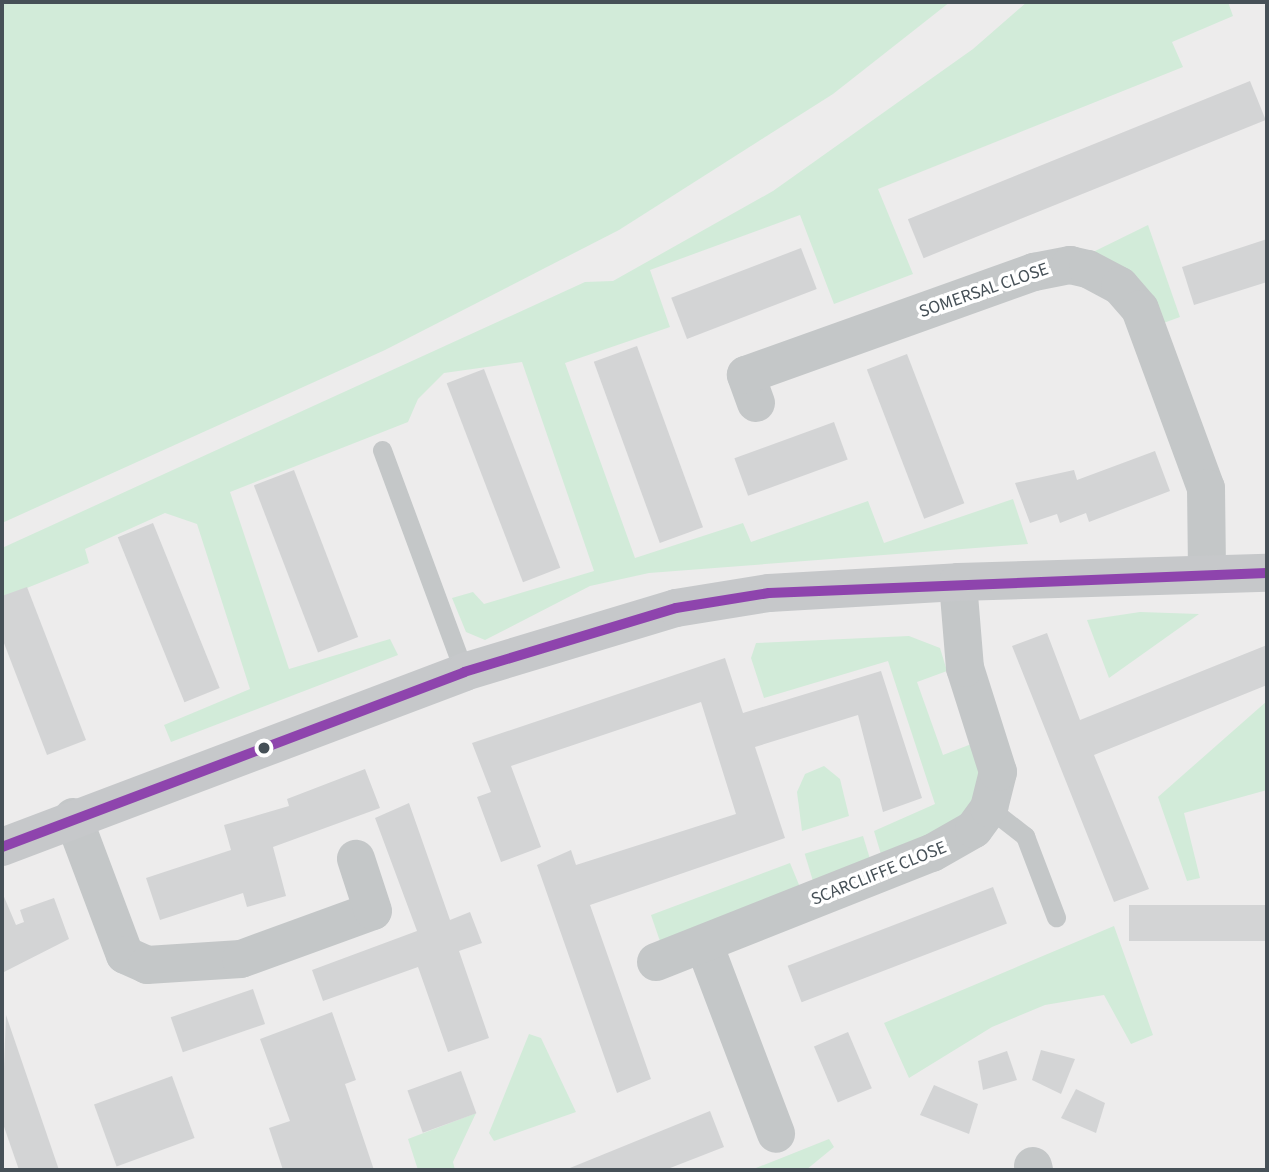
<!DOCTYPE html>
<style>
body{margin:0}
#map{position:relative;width:1269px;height:1172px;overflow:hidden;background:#edecec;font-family:"Source Sans 3",sans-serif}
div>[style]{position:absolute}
.green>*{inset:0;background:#d2ebd9;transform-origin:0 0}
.building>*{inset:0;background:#d3d4d5;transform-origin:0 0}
.lane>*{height:19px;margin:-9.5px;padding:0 9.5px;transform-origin:9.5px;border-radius:9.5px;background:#c4c7c8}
.street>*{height:38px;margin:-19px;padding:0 19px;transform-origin:19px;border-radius:19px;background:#c4c7c8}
.secondary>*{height:38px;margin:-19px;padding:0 19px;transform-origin:19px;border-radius:19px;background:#c6c8ca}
.bus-1>*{height:10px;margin:-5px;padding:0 5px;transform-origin:5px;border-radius:5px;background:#8e44ad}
.dots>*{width:19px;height:19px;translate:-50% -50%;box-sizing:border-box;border:4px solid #fff;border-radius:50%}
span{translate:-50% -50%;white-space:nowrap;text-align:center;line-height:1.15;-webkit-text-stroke:7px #fff;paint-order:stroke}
.street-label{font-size:18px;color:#465057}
.frame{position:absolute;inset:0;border:4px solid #465057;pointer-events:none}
</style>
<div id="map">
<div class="green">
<div style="clip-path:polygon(2px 2px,950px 2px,833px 94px,619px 230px,385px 350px,2px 523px)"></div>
<div style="clip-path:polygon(1027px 2px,1228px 2px,1233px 16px,1172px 42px,1183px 67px,878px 189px,913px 274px,834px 304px,800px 215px,650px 270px,670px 327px,565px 363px,635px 558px,743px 523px,751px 542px,868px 501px,884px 543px,1013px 499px,1028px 544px,649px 573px,590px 586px,485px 640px,466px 632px,452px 598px,473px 592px,484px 604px,594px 571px,522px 362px,444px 373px,418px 399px,408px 422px,230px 492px,289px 669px,390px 639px,398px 655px,171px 742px,164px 725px,250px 689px,197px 524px,165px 513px,85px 549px,89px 563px,2px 598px,2px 548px,585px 282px,613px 281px,773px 191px,973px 49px)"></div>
<div style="clip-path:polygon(1148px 225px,1180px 317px,1158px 325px,1089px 254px)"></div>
<div style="clip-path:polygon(1140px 612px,1199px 614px,1109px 678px,1087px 620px)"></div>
<div style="clip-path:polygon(909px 636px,940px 648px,947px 671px,917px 682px,943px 755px,974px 743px,980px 776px,975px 805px,947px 836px,883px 861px,874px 831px,935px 804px,888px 661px,764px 698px,751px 658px,756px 643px)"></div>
<div style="clip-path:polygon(1267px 701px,1267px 790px,1184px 813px,1200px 878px,1187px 881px,1158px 797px)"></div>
<div style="clip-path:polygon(824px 766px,840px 779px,849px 816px,802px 831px,797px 792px,805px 774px)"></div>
<div style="left:863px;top:836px;width:30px;height:61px;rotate:73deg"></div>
<div style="clip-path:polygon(790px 863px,802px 892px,663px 950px,651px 915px)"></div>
<div style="clip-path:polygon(1114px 926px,1153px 1035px,1131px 1044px,1104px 995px,1045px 1005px,992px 1027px,909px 1078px,884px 1023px)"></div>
<div style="clip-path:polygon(529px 1034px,541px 1038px,576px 1112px,494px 1141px,489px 1133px)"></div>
<div style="clip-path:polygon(476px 1113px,453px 1162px,455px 1170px,418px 1170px,408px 1139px)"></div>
<div style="clip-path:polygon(829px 1139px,834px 1147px,806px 1170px,751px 1170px)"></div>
</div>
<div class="building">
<div style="left:1250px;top:81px;width:42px;height:369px;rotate:68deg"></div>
<div style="clip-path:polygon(1267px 239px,1267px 282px,1194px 305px,1182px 267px)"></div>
<div style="left:801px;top:248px;width:44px;height:139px;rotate:69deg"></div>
<div style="left:637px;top:346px;width:193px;height:46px;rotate:70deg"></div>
<div style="left:907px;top:354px;width:160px;height:43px;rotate:69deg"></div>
<div style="left:484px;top:369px;width:213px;height:40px;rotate:69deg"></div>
<div style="left:834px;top:422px;width:40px;height:106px;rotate:70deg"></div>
<div style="clip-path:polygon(1155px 451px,1170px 491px,1089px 522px,1086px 513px,1060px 523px,1057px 514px,1030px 523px,1015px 483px,1074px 470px,1077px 480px)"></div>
<div style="left:294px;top:470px;width:179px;height:43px;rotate:69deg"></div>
<div style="left:153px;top:523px;width:178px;height:38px;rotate:68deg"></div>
<div style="clip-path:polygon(27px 587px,86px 740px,47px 755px,2px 638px,2px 596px)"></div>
<div style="clip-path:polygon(1047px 633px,1080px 720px,1267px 645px,1267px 685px,1094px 755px,1149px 889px,1114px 902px,1012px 646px)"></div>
<div style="clip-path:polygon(725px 658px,743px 713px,881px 671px,922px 798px,883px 812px,858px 715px,755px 747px,785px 838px,590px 905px,651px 1079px,617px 1093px,537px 865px,571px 850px,576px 865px,736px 814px,701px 702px,511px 766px,541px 847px,501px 862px,477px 797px,491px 792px,472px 743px)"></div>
<div style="clip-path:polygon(365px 769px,380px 808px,273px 847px,286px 896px,247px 907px,243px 893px,160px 920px,146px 878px,231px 850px,224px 825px,289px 806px,287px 799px)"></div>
<div style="clip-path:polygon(409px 803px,450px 920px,470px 912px,482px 943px,459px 951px,489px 1038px,448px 1052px,418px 967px,323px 1001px,312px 970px,417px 931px,375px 818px)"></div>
<div style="left:993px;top:887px;width:39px;height:220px;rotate:69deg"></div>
<div style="clip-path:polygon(2px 892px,16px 925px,24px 922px,20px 910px,54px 898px,69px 939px,2px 973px)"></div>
<div style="left:1267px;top:905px;width:36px;height:138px;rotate:90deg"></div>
<div style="left:253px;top:989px;width:37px;height:87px;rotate:71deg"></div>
<div style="clip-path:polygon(332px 1012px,356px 1080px,345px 1084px,374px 1170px,283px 1170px,269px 1128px,290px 1121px,260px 1039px)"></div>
<div style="clip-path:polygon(6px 1015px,59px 1170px,19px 1170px,2px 1121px)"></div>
<div style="left:848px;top:1032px;width:61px;height:37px;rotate:67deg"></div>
<div style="clip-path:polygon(1041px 1050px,1075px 1059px,1061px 1094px,1032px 1080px)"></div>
<div style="clip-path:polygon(1007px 1051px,1017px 1080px,983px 1090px,978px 1061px)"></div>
<div style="left:461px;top:1071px;width:45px;height:57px;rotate:70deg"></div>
<div style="left:172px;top:1076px;width:66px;height:83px;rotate:70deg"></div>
<div style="clip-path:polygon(934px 1085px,978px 1104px,969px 1134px,920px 1115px)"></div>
<div style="clip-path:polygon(1076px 1089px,1105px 1103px,1096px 1133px,1061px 1118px)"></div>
<div style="clip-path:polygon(710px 1111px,724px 1147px,665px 1170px,565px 1170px)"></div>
</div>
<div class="lane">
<div style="left:382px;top:450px;width:237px;rotate:69.7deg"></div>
<div style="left:989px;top:808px;width:46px;rotate:37.9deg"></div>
<div style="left:1025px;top:836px;width:87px;rotate:69.1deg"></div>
</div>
<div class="street">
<div style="left:756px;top:403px;width:30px;rotate:-110deg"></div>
<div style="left:746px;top:375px;width:306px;rotate:-19.7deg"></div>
<div style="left:1034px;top:272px;width:37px;rotate:-11deg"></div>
<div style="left:1070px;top:265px;width:18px;rotate:13deg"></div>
<div style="left:1088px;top:269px;width:36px;rotate:28deg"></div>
<div style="left:1120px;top:286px;width:30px;rotate:49deg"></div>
<div style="left:1140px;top:309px;width:191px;rotate:69.8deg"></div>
<div style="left:1206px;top:488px;width:84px;rotate:89.3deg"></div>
<div style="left:73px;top:817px;width:147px;rotate:69.4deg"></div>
<div style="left:125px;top:955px;width:24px;rotate:24deg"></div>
<div style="left:147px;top:965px;width:94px;rotate:-3.7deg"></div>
<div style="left:241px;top:959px;width:140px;rotate:-20deg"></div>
<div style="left:373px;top:911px;width:55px;rotate:-108.1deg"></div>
<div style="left:704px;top:944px;width:203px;rotate:69.2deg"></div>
<div style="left:656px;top:962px;width:297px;rotate:-21.6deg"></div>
<div style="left:932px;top:853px;width:48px;rotate:-29.7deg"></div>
<div style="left:974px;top:829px;width:26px;rotate:-54deg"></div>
<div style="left:989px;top:808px;width:37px;rotate:-76deg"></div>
<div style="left:998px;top:772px;width:109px;rotate:-107.6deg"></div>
<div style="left:965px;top:668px;width:86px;rotate:-94.7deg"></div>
<div style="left:1033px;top:1166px;width:4px;rotate:76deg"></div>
</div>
<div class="secondary">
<div style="left:2px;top:847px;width:494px;rotate:-20.7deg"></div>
<div style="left:464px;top:672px;width:221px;rotate:-16.8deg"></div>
<div style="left:676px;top:608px;width:94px;rotate:-9.2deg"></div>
<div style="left:769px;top:593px;width:189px;rotate:-3.3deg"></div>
<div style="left:958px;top:582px;width:309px;rotate:-1.7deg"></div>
</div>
<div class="bus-1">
<div style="left:2px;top:847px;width:494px;rotate:-20.7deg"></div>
<div style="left:464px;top:672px;width:221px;rotate:-16.8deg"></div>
<div style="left:676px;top:608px;width:94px;rotate:-9.2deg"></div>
<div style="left:769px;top:593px;width:498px;rotate:-2.3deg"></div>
</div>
<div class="dots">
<div style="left:264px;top:748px;background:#465057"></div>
</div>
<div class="street-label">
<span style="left:984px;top:291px;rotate:-19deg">SOMERSAL CLOSE</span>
<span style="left:879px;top:874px;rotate:-22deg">SCARCLIFFE CLOSE</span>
</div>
<div class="frame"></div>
</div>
